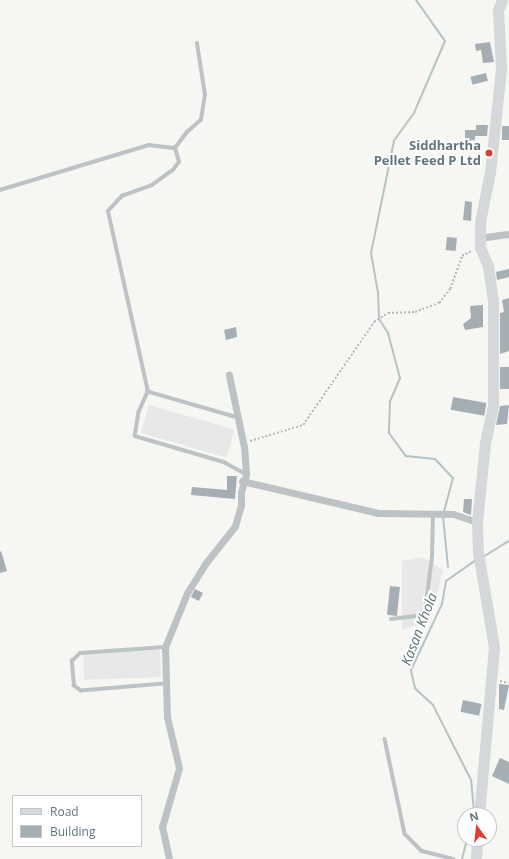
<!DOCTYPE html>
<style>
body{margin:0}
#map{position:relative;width:509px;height:859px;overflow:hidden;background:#f6f6f3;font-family:"Open Sans",sans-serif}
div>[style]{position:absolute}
.built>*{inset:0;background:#e7e8e7;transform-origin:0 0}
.stream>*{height:2px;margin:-1px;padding:0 1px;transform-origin:1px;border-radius:1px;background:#b5c3c6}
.building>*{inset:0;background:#a5afb3;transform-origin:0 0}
.path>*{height:1.5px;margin-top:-0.75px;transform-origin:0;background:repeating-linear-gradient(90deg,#b6babc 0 2px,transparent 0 4px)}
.service>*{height:3.5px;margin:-1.75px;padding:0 1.75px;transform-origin:1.75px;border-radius:1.75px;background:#bdc3c5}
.minor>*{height:7px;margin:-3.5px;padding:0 3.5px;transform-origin:3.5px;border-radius:3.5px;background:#bdc3c5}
.secondary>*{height:11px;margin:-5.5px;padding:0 5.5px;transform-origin:5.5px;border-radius:5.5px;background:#d4d8db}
.dots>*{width:11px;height:11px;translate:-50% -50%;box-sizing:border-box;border:2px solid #fff;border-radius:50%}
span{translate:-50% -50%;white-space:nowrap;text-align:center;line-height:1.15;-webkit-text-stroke:4px #fff;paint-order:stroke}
.poi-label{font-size:13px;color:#63757d;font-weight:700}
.right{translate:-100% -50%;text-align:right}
.water-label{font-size:14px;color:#5e7578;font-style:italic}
.legend{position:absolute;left:12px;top:795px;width:130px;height:52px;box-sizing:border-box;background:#fff;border:1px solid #c1c8cb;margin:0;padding:5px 7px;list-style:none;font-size:12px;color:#63757d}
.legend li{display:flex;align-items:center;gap:8px;height:20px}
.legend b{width:20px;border:1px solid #c1c8cb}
.north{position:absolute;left:457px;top:807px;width:40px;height:40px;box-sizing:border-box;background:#fff;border:1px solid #c1c8cb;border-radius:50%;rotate:345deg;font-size:11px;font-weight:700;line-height:16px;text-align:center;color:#63757d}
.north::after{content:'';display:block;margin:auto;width:14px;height:18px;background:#da4030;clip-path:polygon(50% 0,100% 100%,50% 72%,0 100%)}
</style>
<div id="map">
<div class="built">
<div style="left:149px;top:405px;width:89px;height:29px;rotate:16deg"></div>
<div style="clip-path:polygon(423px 557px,443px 570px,430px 621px,402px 630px,402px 561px)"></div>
<div style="left:160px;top:650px;width:27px;height:77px;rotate:88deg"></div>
</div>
<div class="stream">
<div style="left:416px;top:0;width:50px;rotate:54.7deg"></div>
<div style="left:445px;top:41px;width:78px;rotate:113.3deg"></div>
<div style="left:414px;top:113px;width:34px;rotate:126deg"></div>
<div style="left:394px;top:141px;width:114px;rotate:101.6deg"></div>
<div style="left:371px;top:253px;width:39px;rotate:80deg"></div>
<div style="left:378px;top:291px;width:28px;rotate:88deg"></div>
<div style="left:379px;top:319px;width:17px;rotate:57deg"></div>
<div style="left:388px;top:333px;width:47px;rotate:75.1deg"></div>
<div style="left:400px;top:378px;width:25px;rotate:113deg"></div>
<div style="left:390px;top:401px;width:32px;rotate:92deg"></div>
<div style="left:389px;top:433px;width:29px;rotate:54deg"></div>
<div style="left:406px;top:456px;width:29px;rotate:6deg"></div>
<div style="left:435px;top:459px;width:26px;rotate:47deg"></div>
<div style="left:453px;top:478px;width:35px;rotate:105deg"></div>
<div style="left:443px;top:516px;width:51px;rotate:84.4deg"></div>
<div style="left:483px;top:557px;width:31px;rotate:-32deg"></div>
<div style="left:474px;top:812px;width:32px;rotate:-95deg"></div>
<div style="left:471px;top:780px;width:84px;rotate:-116.9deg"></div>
<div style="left:433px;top:705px;width:25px;rotate:-137deg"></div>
<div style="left:415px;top:688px;width:18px;rotate:-103deg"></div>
<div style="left:411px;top:670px;width:73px;rotate:-64.8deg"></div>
<div style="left:442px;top:604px;width:23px;rotate:-80deg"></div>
<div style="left:446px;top:581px;width:35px;rotate:-35deg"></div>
<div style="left:462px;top:859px;width:21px;rotate:-76deg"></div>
</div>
<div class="building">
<div style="clip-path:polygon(490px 42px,494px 62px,483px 63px,481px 50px,476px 51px,475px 44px)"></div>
<div style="left:486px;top:73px;width:8px;height:16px;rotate:76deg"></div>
<div style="clip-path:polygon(476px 125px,488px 125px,487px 136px,475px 136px,475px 140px,465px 141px,465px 130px,476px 130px)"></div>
<div style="left:502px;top:126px;width:7px;height:14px"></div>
<div style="clip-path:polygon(465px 201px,472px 202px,471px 221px,463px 220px)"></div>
<div style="left:447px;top:237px;width:10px;height:13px;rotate:6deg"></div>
<div style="clip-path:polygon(509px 269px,509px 277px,497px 280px,496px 272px)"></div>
<div style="clip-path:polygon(509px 298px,509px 351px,500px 354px,500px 313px,504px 312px,502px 300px)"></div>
<div style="clip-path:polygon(483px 305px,483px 327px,465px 330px,463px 324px,471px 318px,470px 306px)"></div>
<div style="clip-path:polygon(236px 327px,237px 337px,226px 340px,224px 330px)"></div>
<div style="left:509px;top:367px;width:22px;height:9px;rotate:90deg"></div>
<div style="left:453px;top:397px;width:34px;height:13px;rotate:10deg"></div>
<div style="clip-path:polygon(509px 405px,507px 424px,496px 425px,500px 406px)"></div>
<div style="clip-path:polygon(227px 476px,237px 476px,235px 499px,191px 495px,192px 487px,227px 490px)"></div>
<div style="clip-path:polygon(464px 499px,472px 499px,471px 515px,463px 512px)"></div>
<div style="clip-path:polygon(1px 551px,7px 571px,0 573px,0 552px)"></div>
<div style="left:390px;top:586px;width:10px;height:29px;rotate:6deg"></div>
<div style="left:195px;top:589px;width:9px;height:9px;rotate:27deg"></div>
<div style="clip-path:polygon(499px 684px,509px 685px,504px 710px,499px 709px)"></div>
<div style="left:463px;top:700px;width:19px;height:12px;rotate:12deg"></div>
<div style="clip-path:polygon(500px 758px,509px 762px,509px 784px,492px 776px)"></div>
</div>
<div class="path">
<div style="left:250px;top:441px;width:55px;rotate:-16.8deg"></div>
<div style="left:303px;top:425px;width:125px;rotate:-55.4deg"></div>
<div style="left:374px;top:322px;width:17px;rotate:-33deg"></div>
<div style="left:388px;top:313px;width:27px;rotate:-2deg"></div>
<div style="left:415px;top:312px;width:26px;rotate:-21deg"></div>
<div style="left:439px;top:303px;width:18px;rotate:-52deg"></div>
<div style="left:450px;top:289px;width:35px;rotate:-70deg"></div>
<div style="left:462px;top:256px;width:10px;rotate:-29deg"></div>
<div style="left:500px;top:681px;width:9px;rotate:13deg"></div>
</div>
<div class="service">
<div style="left:0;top:190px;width:156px;rotate:-16.8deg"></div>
<div style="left:149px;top:145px;width:26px;rotate:7deg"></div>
<div style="left:148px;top:392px;width:185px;rotate:-102.5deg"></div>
<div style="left:108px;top:211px;width:21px;rotate:-47deg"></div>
<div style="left:122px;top:196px;width:32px;rotate:-20deg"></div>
<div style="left:152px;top:185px;width:26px;rotate:-36deg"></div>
<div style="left:173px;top:170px;width:10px;rotate:-53deg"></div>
<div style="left:179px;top:162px;width:15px;rotate:-106deg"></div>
<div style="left:175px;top:148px;width:20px;rotate:-53deg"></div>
<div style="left:187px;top:132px;width:18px;rotate:-41deg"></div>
<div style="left:201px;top:120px;width:25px;rotate:-81deg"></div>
<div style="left:205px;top:95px;width:52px;rotate:-98.9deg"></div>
<div style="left:238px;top:418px;width:94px;rotate:-163.9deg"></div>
<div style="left:148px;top:392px;width:22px;rotate:114deg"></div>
<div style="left:139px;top:412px;width:24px;rotate:99deg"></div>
<div style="left:135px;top:436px;width:93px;rotate:16.3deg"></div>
<div style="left:224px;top:462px;width:25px;rotate:29deg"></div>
<div style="left:391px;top:619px;width:25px;rotate:-7deg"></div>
<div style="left:416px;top:616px;width:10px;rotate:-29deg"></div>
<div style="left:425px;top:611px;width:54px;rotate:-82.6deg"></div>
<div style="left:432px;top:557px;width:43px;rotate:-88.7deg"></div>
<div style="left:164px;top:684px;width:83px;rotate:175.2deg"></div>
<div style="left:81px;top:691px;width:9px;rotate:-144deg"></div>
<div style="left:74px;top:686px;width:25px;rotate:-95deg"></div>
<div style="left:72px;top:661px;width:11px;rotate:-45deg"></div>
<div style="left:80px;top:653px;width:85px;rotate:-4deg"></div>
<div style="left:385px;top:739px;width:97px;rotate:78.1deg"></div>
<div style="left:405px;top:834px;width:24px;rotate:45deg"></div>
<div style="left:422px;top:851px;width:32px;rotate:14deg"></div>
</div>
<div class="minor">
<div style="left:479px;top:238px;width:30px;rotate:-8deg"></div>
<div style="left:242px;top:481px;width:140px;rotate:13.2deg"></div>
<div style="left:378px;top:513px;width:75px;rotate:0.8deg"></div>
<div style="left:453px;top:514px;width:25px;rotate:18deg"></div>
<div style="left:169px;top:859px;width:33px;rotate:-102deg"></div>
<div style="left:162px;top:827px;width:61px;rotate:-73.9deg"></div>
<div style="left:179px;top:768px;width:52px;rotate:-103.2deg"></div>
<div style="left:167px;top:717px;width:70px;rotate:-91.6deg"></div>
<div style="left:165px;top:647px;width:58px;rotate:-67.8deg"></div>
<div style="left:187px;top:593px;width:34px;rotate:-58deg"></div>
<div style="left:205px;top:564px;width:48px;rotate:-51.7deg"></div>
<div style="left:235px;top:526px;width:22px;rotate:-74deg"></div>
<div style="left:241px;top:505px;width:13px;rotate:-90deg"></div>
<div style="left:241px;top:492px;width:19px;rotate:-74deg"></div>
<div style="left:246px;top:474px;width:27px;rotate:-94deg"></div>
<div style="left:244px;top:447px;width:74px;rotate:-101.8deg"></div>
</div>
<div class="secondary">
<div style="left:479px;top:815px;width:169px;rotate:-84.9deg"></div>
<div style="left:494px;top:647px;width:96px;rotate:-99.6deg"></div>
<div style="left:478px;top:552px;width:30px;rotate:-92deg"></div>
<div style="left:477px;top:522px;width:79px;rotate:-84.2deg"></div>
<div style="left:485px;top:443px;width:38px;rotate:-78deg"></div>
<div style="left:493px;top:406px;width:105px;rotate:-90deg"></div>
<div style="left:493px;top:301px;width:35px;rotate:-98deg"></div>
<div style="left:488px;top:266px;width:21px;rotate:-113deg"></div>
<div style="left:480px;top:247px;width:25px;rotate:-90deg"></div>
<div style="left:480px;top:222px;width:51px;rotate:-78.7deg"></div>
<div style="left:490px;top:172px;width:104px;rotate:-83.9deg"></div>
<div style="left:501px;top:69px;width:59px;rotate:-92.9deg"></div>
<div style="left:498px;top:10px;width:11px;rotate:-68deg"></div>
<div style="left:476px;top:859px;width:20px;rotate:-87deg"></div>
</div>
<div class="dots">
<div style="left:489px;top:153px;background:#da4030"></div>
</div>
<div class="poi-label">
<span class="right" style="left:481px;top:153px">Siddhartha<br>Pellet Feed P Ltd</span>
</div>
<div class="water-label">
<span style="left:419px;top:629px;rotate:-69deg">Kasan Khola</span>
</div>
<ul class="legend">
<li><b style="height:5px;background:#d4d8db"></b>Road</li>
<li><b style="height:11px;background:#a5afb3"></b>Building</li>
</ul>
<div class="north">N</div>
</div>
